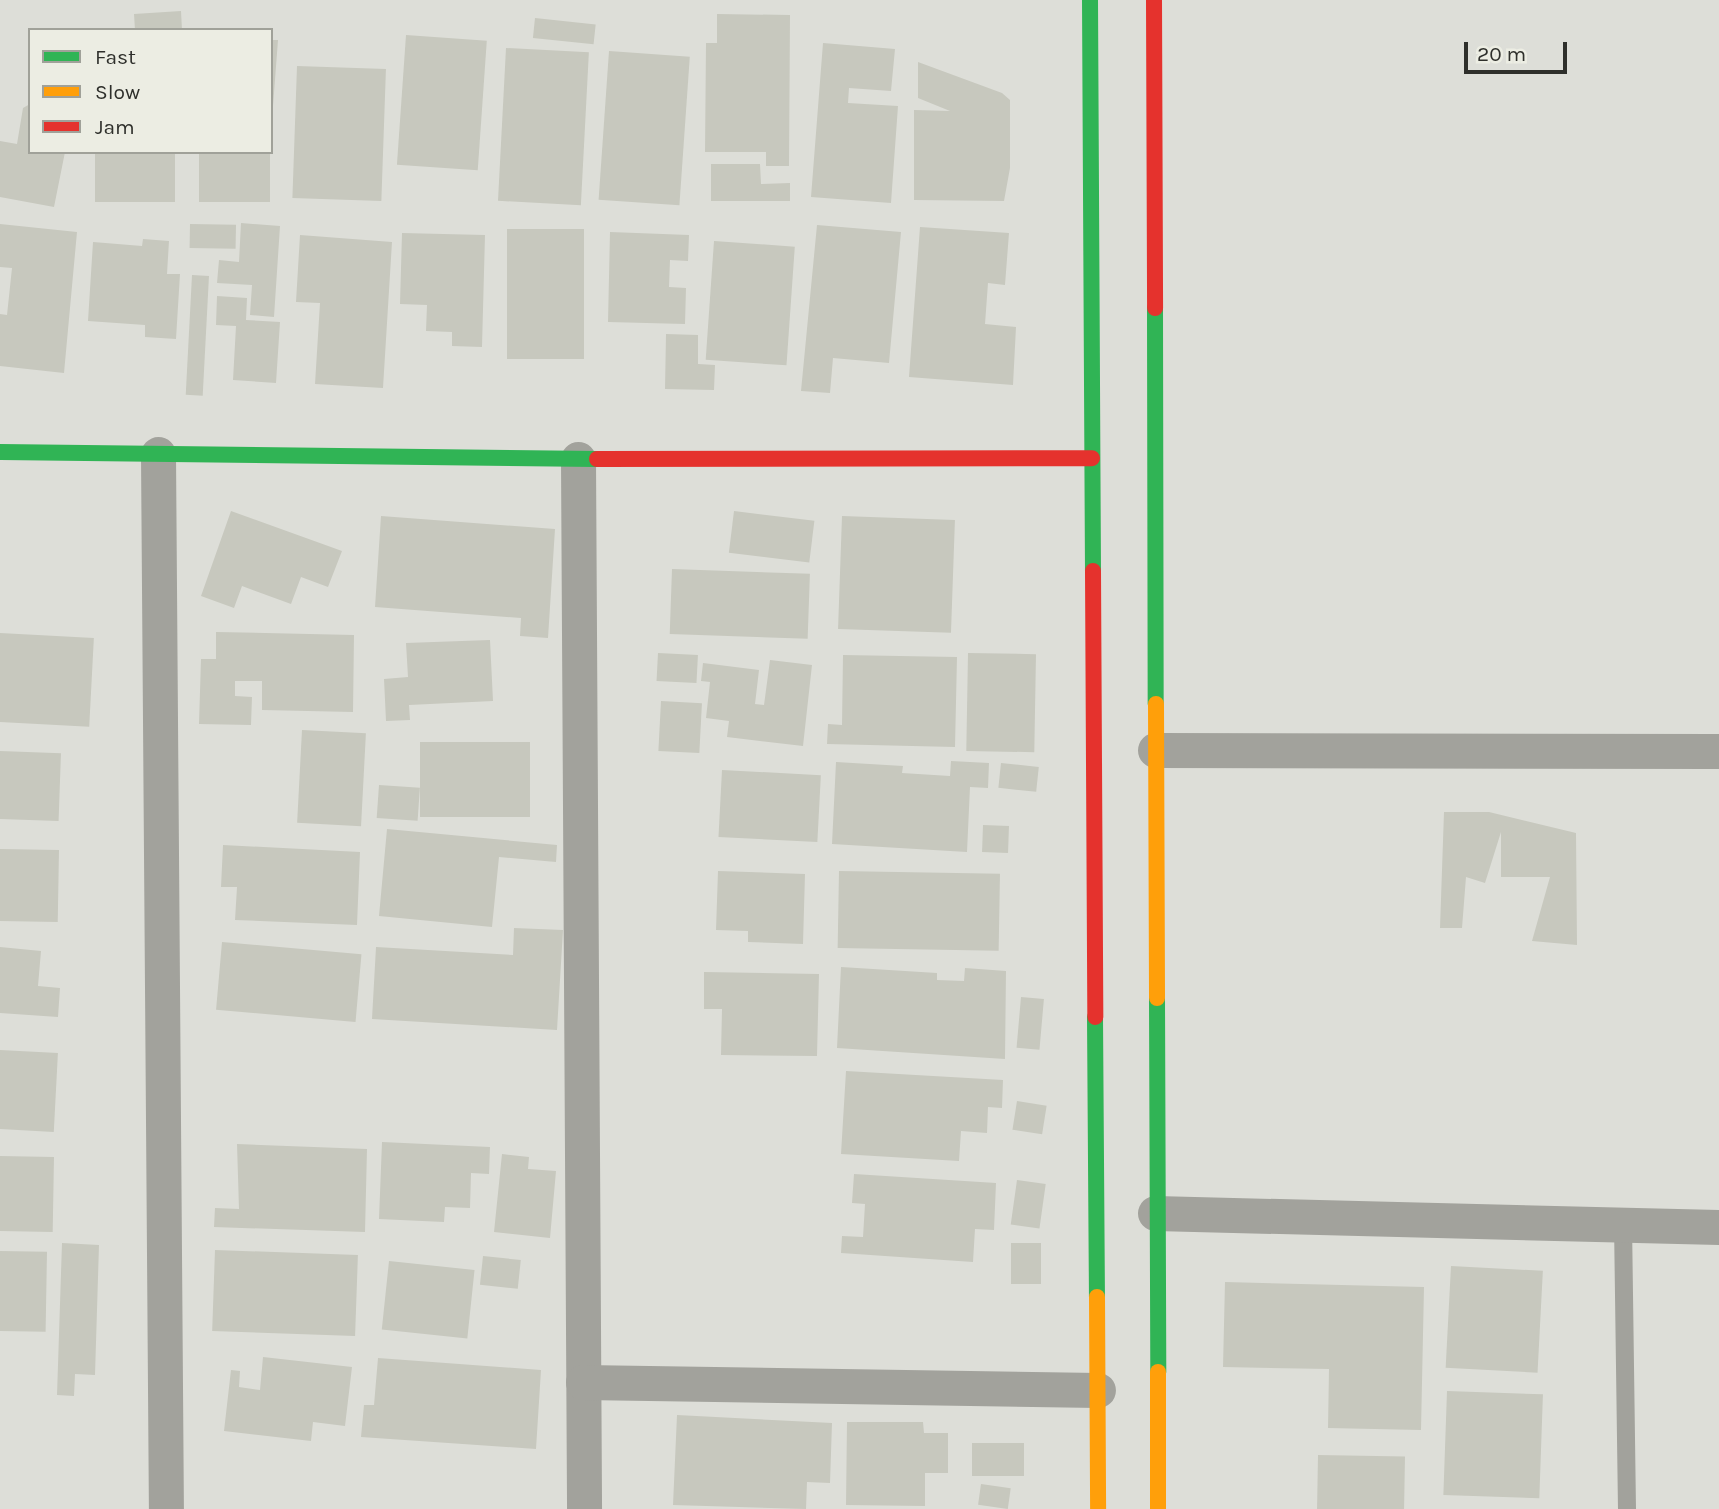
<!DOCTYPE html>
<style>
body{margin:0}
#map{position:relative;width:1719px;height:1509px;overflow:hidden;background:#ddded8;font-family:Karla,sans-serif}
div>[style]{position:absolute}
.building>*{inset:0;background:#c7c8be;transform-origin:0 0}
.lane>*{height:18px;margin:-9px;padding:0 9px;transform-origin:9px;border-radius:9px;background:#a2a29c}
.street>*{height:35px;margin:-17.5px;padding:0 17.5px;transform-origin:17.5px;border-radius:17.5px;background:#a2a29c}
.fast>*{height:16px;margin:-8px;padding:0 8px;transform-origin:8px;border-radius:8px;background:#30b455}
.slow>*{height:16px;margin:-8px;padding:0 8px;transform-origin:8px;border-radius:8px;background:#ff9f0a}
.jam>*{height:16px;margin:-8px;padding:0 8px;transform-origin:8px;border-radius:8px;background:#e5322d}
span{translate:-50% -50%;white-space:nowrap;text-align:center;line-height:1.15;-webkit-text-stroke:5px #ecede3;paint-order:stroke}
.legend{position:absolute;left:28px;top:28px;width:245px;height:126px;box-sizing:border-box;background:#ecede3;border:2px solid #a0a199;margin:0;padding:9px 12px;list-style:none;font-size:21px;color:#2e2f2b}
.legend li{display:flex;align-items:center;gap:14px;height:35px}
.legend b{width:35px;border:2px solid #a0a199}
.scale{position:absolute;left:1464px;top:42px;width:103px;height:32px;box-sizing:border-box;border:4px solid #2e2f2b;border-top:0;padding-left:9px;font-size:21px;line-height:24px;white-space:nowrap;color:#2e2f2b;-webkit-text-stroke:5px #ecede3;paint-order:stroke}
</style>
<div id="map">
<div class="building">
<div style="clip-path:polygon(181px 11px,182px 30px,135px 30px,134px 14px)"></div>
<div style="clip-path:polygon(717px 14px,790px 15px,789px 166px,766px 166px,766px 152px,705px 152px,706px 43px,717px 43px)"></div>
<div style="left:535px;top:18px;width:61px;height:20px;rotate:6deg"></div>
<div style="left:406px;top:35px;width:81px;height:130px;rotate:4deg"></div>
<div style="clip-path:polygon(271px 40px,278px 40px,273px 106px,271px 106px)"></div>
<div style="clip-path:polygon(823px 43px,895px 49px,891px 91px,849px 88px,848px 103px,898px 106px,891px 203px,811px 197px)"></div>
<div style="left:506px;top:48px;width:83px;height:153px;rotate:3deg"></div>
<div style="left:609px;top:51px;width:81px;height:149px;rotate:4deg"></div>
<div style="clip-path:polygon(918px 62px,1002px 93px,1010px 100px,1010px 168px,1004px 201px,914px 200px,914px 110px,950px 111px,918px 98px)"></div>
<div style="left:297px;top:66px;width:89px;height:132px;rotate:2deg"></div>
<div style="clip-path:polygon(30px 104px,30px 152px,65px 152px,54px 207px,0 197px,0 141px,17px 144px,23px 108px)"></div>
<div style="left:95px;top:152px;width:80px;height:50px"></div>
<div style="left:199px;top:152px;width:71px;height:50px"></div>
<div style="clip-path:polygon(711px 164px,760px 164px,761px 184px,790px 183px,790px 201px,711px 201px)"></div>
<div style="clip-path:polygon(241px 223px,280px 226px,274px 317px,250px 315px,252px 285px,217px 283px,219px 260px,239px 262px)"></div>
<div style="clip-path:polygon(0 224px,77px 232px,64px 373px,0 366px,0 314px,7px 315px,12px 268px,0 267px)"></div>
<div style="left:190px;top:224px;width:46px;height:24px;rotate:1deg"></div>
<div style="clip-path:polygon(817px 225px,901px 232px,889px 363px,833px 358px,830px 393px,801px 391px)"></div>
<div style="clip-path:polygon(920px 227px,1009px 233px,1005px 285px,988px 283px,985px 324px,1016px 327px,1013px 385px,909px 377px)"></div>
<div style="left:507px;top:229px;width:77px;height:130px"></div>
<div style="clip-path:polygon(610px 232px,689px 235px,688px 261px,670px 260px,669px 287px,686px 288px,685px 324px,608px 322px)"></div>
<div style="clip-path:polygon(402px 233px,485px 235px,482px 347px,452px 346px,452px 332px,426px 331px,427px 305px,400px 304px)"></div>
<div style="clip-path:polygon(300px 235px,392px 242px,383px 388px,315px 384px,320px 303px,296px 302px)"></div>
<div style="clip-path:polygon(143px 239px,169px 241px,167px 274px,180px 274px,176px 339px,145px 337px,145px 325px,88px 321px,93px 242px,142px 246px)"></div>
<div style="left:714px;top:241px;width:81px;height:119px;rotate:4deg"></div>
<div style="left:192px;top:275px;width:17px;height:120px;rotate:3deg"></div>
<div style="clip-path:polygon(217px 296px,247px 298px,246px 320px,280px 322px,276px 383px,233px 380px,236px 326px,216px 325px)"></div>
<div style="clip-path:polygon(666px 334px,698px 335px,698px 364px,715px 365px,714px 390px,665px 389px)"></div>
<div style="clip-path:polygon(231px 511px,342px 551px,328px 587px,301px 577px,291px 604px,242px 586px,234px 608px,201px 596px)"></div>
<div style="left:734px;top:511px;width:81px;height:42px;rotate:7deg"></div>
<div style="clip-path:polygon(381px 516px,555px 529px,548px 638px,520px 636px,521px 618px,375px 607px)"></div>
<div style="left:842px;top:516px;width:113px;height:113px;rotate:2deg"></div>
<div style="left:672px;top:569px;width:138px;height:65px;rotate:2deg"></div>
<div style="clip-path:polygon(216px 632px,354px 635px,353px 712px,262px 710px,262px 681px,235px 681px,235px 696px,252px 697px,251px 725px,199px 724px,201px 659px,216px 659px)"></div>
<div style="left:0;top:633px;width:94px;height:89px;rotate:3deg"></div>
<div style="clip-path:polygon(490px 640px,493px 701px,409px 705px,410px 720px,386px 721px,384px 679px,408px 677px,406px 643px)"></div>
<div style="left:658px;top:653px;width:40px;height:28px;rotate:3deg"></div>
<div style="left:968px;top:653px;width:68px;height:98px;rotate:1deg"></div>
<div style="clip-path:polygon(843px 655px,957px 657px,955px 747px,827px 744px,828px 724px,842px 725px)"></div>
<div style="clip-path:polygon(770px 660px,812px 665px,803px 746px,727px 737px,729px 721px,706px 718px,710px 682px,701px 681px,703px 663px,759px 670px,755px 704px,764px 705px)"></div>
<div style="left:661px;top:701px;width:41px;height:50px;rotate:3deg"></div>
<div style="left:302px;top:730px;width:64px;height:93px;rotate:3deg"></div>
<div style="left:420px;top:742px;width:110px;height:75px"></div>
<div style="left:0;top:751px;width:61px;height:68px;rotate:2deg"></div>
<div style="clip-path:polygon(951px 761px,989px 763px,988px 788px,970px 787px,967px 852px,832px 844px,836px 762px,903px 766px,902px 773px,950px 776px)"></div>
<div style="left:1001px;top:763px;width:38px;height:25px;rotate:6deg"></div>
<div style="left:722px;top:770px;width:99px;height:67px;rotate:3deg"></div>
<div style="left:379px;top:785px;width:41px;height:33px;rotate:4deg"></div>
<div style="clip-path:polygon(1444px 812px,1489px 812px,1576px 833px,1577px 945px,1532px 941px,1550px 877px,1501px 877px,1501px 832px,1485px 883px,1466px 877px,1462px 928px,1440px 928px)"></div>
<div style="left:983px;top:825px;width:26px;height:27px;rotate:2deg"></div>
<div style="clip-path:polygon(387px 829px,557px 845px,556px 862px,499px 857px,492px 927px,379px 916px)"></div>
<div style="clip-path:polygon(223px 845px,360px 852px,357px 925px,235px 920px,237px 887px,221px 887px)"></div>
<div style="left:0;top:849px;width:59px;height:72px;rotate:1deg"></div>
<div style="clip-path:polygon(718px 871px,805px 874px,803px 944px,748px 942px,748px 931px,716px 930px)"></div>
<div style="left:839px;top:871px;width:161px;height:77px;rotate:1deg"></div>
<div style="clip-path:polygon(514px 928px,563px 930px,557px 1030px,372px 1019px,376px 947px,513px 955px)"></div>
<div style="left:222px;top:942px;width:140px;height:68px;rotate:5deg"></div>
<div style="clip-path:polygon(0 947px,41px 951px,38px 986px,60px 988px,58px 1017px,0 1013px)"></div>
<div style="clip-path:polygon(841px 967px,937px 973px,937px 980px,964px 981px,965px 968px,1006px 971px,1005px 1059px,837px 1048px)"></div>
<div style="clip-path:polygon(704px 972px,819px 974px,817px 1056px,721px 1055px,722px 1009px,704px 1009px)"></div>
<div style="left:1021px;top:997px;width:23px;height:51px;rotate:5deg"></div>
<div style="left:0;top:1050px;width:58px;height:79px;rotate:3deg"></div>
<div style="clip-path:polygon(846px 1071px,1003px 1080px,1002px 1108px,988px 1107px,987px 1133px,961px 1131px,959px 1161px,841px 1154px)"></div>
<div style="left:1017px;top:1101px;width:30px;height:29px;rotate:9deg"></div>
<div style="clip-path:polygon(382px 1142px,490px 1147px,489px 1174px,471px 1173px,470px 1208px,445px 1207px,444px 1222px,379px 1219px)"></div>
<div style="clip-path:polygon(237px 1144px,367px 1149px,365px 1232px,214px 1227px,215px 1208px,239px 1209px)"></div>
<div style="clip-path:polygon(502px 1154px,529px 1157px,528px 1169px,556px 1171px,550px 1238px,494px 1232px)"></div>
<div style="left:0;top:1156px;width:54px;height:75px;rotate:1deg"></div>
<div style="clip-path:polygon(854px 1174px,996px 1183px,994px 1230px,975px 1229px,973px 1262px,841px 1253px,842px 1236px,863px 1237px,865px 1204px,852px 1203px)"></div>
<div style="left:1017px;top:1180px;width:29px;height:45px;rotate:8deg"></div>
<div style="clip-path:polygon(62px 1243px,99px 1245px,95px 1375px,75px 1374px,74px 1396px,57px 1395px)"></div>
<div style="left:1011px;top:1243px;width:30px;height:41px"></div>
<div style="left:215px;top:1250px;width:143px;height:81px;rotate:2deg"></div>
<div style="left:0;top:1251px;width:47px;height:80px;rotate:1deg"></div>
<div style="left:483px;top:1256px;width:38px;height:29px;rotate:6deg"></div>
<div style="left:389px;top:1261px;width:86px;height:69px;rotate:6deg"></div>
<div style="left:1451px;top:1266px;width:92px;height:102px;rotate:3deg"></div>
<div style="clip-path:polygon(1225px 1282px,1424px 1287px,1421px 1430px,1328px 1428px,1329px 1369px,1223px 1367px)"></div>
<div style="clip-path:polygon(263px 1357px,352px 1367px,345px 1426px,313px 1422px,311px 1441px,224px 1431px,231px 1370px,240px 1371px,239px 1387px,260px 1390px)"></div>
<div style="clip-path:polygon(378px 1358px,541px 1370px,536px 1449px,361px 1437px,364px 1405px,374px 1405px)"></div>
<div style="left:1447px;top:1391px;width:96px;height:104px;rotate:2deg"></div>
<div style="clip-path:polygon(677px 1415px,832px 1423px,830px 1483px,807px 1482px,806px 1509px,673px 1505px)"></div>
<div style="clip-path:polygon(847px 1422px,923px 1422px,924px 1433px,948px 1433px,948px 1473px,925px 1473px,925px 1506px,846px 1505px)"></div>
<div style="left:972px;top:1443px;width:52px;height:33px"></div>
<div style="left:1318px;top:1455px;width:87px;height:54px;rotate:1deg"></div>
<div style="left:981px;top:1484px;width:30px;height:21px;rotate:8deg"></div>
</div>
<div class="lane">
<div style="left:1623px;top:1223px;width:286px;rotate:89.2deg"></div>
</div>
<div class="street">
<div style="left:158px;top:454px;width:1055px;rotate:89.57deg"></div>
<div style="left:578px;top:459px;width:1050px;rotate:89.67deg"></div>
<div style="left:1155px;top:750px;width:564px;rotate:0.1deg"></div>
<div style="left:1155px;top:1213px;width:564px;rotate:1.42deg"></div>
<div style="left:583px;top:1382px;width:515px;rotate:0.89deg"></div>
</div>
<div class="fast">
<div style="left:1090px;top:0;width:571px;rotate:89.7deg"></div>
<div style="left:1155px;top:308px;width:396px;rotate:89.9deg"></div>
<div style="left:0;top:452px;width:597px;rotate:0.67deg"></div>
<div style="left:1157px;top:998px;width:374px;rotate:89.8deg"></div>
<div style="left:1095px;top:1017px;width:280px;rotate:89.6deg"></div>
</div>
<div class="slow">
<div style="left:1156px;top:704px;width:294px;rotate:89.8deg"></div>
<div style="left:1097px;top:1297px;width:212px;rotate:89.7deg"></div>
<div style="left:1158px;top:1372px;width:137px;rotate:90deg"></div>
</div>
<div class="jam">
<div style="left:1154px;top:0;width:308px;rotate:89.8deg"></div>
<div style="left:597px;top:459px;width:495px;rotate:-0.1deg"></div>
<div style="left:1093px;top:571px;width:446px;rotate:89.7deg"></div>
</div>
<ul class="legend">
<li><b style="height:9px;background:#30b455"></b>Fast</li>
<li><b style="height:9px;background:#ff9f0a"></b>Slow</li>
<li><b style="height:9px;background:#e5322d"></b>Jam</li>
</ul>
<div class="scale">20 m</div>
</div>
